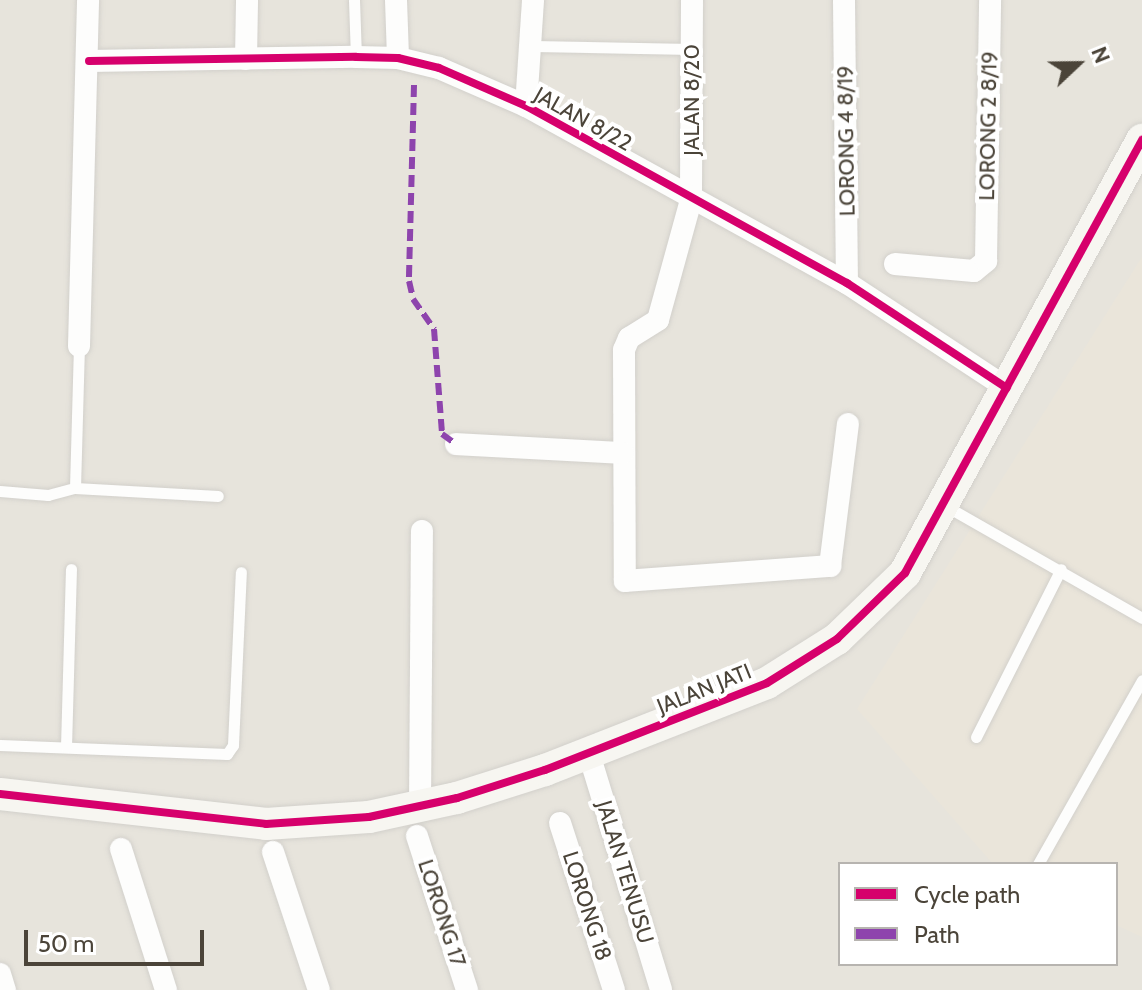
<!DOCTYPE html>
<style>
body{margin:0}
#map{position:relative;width:1142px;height:990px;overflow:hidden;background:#f4f2ee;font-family:Cabin,sans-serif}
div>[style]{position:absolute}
.residential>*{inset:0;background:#e7e4dc}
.education>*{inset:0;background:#eae5da}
.roads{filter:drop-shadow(0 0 2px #d2d0cb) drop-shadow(0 0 2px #d2d0cb)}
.lane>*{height:11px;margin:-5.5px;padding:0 5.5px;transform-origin:5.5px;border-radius:5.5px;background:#fdfdfc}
.street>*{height:22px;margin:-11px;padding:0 11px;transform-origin:11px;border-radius:11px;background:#fdfdfc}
.secondary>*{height:32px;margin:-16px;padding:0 16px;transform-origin:16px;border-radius:16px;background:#f7f6f1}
.quiet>*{height:6px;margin-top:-3px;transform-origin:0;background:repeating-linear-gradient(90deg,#8e44ad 0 12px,transparent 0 18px)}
.cycleway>*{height:8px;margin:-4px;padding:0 4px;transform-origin:4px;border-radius:4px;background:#d6006c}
span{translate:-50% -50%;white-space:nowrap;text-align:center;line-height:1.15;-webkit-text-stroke:8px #fff;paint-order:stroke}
.street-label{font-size:22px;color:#4b4439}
.legend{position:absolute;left:838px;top:862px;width:280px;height:104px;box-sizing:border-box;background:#fff;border:2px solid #b7b4b0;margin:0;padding:10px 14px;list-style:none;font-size:24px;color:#4b4439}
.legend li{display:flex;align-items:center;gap:16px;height:40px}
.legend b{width:40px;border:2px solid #b7b4b0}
.north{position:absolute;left:1038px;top:24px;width:80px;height:80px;-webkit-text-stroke:6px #fff;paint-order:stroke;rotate:68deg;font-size:22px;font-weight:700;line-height:32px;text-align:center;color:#4b4439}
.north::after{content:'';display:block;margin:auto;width:28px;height:36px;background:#4b4439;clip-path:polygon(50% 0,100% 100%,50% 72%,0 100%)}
.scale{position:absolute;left:24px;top:930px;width:180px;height:36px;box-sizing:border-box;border:4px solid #4b4439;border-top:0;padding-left:10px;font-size:24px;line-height:28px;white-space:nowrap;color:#4b4439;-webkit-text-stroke:6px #fff;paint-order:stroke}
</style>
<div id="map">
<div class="residential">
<div style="clip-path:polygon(evenodd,0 0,1142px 0,1142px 990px,0 990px,0 0,840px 864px,1116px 864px,1116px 964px,840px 964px,840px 864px)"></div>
</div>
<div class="education">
<div style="clip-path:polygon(1142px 257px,1142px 937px,1116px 925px,1116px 864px,993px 864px,857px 709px)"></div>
</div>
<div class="roads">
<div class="lane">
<div style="left:354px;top:0;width:57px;rotate:88deg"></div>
<div style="left:533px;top:46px;width:159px;rotate:1.1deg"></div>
<div style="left:75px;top:488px;width:143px;rotate:3.2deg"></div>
<div style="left:0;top:491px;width:48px;rotate:4.8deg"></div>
<div style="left:48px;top:495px;width:28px;rotate:-15deg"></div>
<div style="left:75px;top:488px;width:142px;rotate:-88.4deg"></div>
<div style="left:944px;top:505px;width:228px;rotate:29.7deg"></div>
<div style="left:976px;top:737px;width:188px;rotate:-63.2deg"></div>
<div style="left:0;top:745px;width:227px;rotate:2.3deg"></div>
<div style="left:227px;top:754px;width:11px;rotate:-56deg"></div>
<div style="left:233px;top:745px;width:173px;rotate:-87.4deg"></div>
<div style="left:66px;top:747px;width:178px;rotate:-88.4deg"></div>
<div style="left:1038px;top:864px;width:211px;rotate:-60.5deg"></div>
</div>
<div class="street">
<div style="left:396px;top:0;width:58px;rotate:88deg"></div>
<div style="left:692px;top:0;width:200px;rotate:90.3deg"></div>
<div style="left:691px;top:200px;width:124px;rotate:105.4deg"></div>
<div style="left:658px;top:320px;width:34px;rotate:148deg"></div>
<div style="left:629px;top:338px;width:13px;rotate:113deg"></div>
<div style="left:624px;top:350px;width:231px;rotate:89.8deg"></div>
<div style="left:625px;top:581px;width:206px;rotate:-4.2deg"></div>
<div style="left:830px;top:566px;width:143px;rotate:-82.8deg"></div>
<div style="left:844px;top:0;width:283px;rotate:89.4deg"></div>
<div style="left:246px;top:59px;width:59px;rotate:-89deg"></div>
<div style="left:89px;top:61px;width:267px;rotate:-0.9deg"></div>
<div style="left:356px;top:57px;width:42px;rotate:1.4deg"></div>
<div style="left:398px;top:58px;width:42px;rotate:13.7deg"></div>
<div style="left:439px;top:68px;width:95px;rotate:23.6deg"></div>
<div style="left:526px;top:106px;width:367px;rotate:28.9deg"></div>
<div style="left:847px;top:283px;width:191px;rotate:33.3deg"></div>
<div style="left:526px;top:106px;width:106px;rotate:-86.2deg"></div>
<div style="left:895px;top:264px;width:79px;rotate:5.1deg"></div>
<div style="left:974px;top:271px;width:16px;rotate:-40deg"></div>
<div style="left:986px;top:261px;width:261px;rotate:-89.1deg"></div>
<div style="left:79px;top:346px;width:346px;rotate:-88.5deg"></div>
<div style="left:456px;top:444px;width:167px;rotate:3.1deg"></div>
<div style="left:589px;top:754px;width:247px;rotate:73deg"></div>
<div style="left:420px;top:808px;width:277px;rotate:-89.6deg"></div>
<div style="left:560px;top:823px;width:176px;rotate:72.1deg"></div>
<div style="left:417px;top:836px;width:162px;rotate:72deg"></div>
<div style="left:121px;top:849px;width:148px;rotate:72.3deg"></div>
<div style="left:273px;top:852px;width:145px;rotate:71.6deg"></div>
<div style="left:0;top:974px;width:17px;rotate:73deg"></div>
</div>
<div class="secondary">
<div style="left:0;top:794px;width:268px;rotate:6.4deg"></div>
<div style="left:266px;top:824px;width:103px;rotate:-3.9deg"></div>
<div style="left:369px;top:817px;width:90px;rotate:-12.2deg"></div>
<div style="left:457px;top:798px;width:92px;rotate:-17.7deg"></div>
<div style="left:545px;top:770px;width:238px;rotate:-21.4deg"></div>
<div style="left:767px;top:683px;width:83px;rotate:-32.2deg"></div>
<div style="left:837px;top:639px;width:95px;rotate:-44.1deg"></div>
<div style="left:905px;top:573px;width:494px;rotate:-61.3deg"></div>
</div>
</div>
<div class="quiet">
<div style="left:414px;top:85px;width:196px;rotate:91.5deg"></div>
<div style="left:409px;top:281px;width:18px;rotate:77deg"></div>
<div style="left:413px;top:299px;width:37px;rotate:55deg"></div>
<div style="left:434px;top:329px;width:105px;rotate:85.6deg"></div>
<div style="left:442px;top:434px;width:17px;rotate:36deg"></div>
</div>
<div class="cycleway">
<div style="left:89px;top:61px;width:267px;rotate:-0.9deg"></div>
<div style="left:356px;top:57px;width:42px;rotate:1.4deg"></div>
<div style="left:398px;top:58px;width:42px;rotate:13.7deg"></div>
<div style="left:439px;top:68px;width:95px;rotate:23.6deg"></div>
<div style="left:526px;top:106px;width:367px;rotate:28.9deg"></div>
<div style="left:847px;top:283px;width:191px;rotate:33.3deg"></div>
<div style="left:0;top:794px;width:268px;rotate:6.4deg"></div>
<div style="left:266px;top:824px;width:103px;rotate:-3.9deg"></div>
<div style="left:369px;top:817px;width:90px;rotate:-12.2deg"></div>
<div style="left:457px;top:798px;width:92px;rotate:-17.7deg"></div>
<div style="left:545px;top:770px;width:238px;rotate:-21.4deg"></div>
<div style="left:767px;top:683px;width:83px;rotate:-32.2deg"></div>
<div style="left:837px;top:639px;width:95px;rotate:-44.1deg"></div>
<div style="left:905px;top:573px;width:494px;rotate:-61.3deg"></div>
</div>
<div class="street-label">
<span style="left:692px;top:100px;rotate:-90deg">JALAN 8/20</span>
<span style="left:583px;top:119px;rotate:29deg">JALAN 8/22</span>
<span style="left:988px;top:126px;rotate:-89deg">LORONG 2 8/19</span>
<span style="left:846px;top:141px;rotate:-91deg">LORONG 4 8/19</span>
<span style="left:704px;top:689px;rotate:-22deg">JALAN JATI</span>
<span style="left:625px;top:872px;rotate:73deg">JALAN TENUSU</span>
<span style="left:587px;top:906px;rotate:72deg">LORONG 18</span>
<span style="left:442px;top:913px;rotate:72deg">LORONG 17</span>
</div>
<ul class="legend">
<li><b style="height:10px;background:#d6006c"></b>Cycle path</li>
<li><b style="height:10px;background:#8e44ad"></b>Path</li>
</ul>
<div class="north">N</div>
<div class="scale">50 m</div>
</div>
